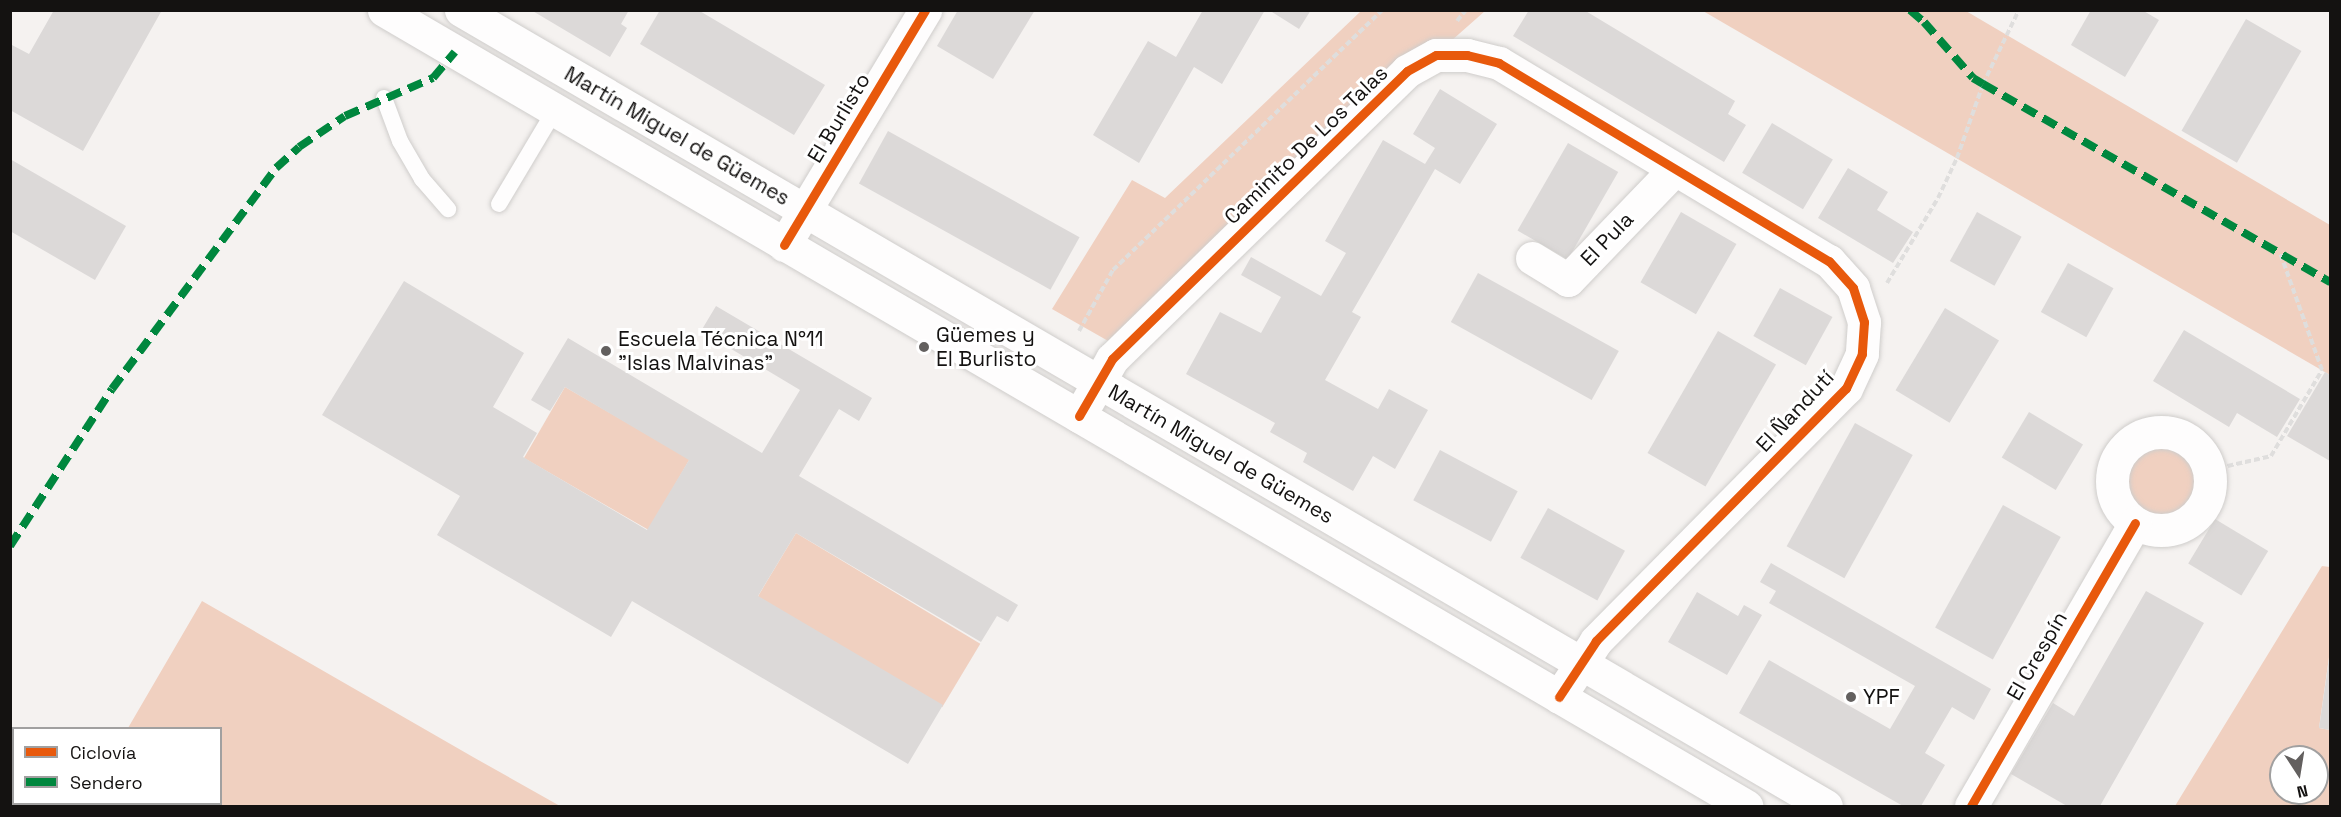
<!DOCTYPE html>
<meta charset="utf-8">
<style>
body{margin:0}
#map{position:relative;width:2341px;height:817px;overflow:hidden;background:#f5f2f0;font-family:"Space Grotesk",sans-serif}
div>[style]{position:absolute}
.green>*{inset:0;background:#f0d0c0;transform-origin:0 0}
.round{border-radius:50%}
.building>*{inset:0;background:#dcd9d8;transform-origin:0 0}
.path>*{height:4px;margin-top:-2px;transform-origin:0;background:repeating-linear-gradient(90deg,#dfdedd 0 6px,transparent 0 9px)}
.roads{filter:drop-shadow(0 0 2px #cfcdcb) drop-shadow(0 0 2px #cfcdcb)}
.service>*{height:16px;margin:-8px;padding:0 8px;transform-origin:8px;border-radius:8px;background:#fefdfd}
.minor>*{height:33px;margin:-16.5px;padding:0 16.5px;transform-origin:16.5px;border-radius:16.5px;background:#fefdfd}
.minor>.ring{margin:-16.5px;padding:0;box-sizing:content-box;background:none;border:33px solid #fefdfd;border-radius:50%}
.secondary>*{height:33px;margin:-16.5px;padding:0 16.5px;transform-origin:16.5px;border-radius:16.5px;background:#fefdfd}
.quiet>*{height:8px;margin-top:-4px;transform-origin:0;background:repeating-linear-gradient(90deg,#00873e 0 15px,transparent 0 23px)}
.cycleway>*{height:9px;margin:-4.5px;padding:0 4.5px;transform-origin:4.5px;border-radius:4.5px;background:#e8590c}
.dots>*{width:16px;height:16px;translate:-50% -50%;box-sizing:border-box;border:3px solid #fff;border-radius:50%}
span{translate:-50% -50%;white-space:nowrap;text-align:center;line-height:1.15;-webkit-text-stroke:6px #fff;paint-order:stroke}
.street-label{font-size:21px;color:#141211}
.poi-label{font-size:21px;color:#141211}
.left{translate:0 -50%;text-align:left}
.frame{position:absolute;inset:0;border:12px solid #141211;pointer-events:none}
.legend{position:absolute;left:12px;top:727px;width:210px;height:78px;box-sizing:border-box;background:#fff;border:2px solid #a1a0a0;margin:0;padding:8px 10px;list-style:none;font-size:18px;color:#141211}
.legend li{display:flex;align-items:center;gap:12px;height:30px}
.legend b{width:30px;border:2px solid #a1a0a0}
.north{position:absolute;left:2269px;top:745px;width:60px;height:60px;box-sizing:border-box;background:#fff;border:2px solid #a1a0a0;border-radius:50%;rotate:168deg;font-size:16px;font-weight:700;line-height:24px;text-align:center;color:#141211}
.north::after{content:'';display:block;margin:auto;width:21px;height:27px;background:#63605f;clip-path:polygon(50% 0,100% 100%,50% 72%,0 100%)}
</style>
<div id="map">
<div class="green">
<div style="clip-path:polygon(1361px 11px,1485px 11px,1110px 342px,1052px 309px,1132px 180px,1165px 198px)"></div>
<div style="clip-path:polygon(1703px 11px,1966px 11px,2330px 225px,2330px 375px)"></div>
<div style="left:565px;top:387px;width:144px;height:82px;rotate:30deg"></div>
<div class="round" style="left:2124px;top:444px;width:74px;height:74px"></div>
<div style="left:796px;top:533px;width:215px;height:74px;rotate:31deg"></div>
<div style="clip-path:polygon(evenodd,2322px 566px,2330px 567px,2330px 650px,2319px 728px,2330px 730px,2330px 806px,2175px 806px,2322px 566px,2281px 757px,2317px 757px,2317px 793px,2281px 793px,2281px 757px)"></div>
<div style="clip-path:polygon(202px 601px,473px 757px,560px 806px,83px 806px,84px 804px,220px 804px,220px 728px,128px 728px)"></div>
</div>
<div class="building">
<div style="clip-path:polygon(54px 10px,162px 10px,83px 151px,10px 110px,10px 44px,29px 54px)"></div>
<div style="clip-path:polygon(531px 10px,629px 10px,621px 24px,627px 28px,610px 57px)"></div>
<div style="clip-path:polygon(660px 10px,698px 10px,825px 85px,794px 135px,640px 44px)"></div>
<div style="clip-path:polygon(958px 10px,1035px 10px,993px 79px,937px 46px)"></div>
<div style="clip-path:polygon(1203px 10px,1265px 10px,1222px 84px,1194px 67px,1139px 163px,1093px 135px,1148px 41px,1176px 57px)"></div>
<div style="clip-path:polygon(1269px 10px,1311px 10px,1299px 29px)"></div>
<div style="clip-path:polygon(1529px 10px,1584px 10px,1735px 101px,1728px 114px,1746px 125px,1724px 162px,1513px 36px)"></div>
<div style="clip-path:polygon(2091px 10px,2142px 10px,2159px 20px,2125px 77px,2071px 45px)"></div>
<div style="left:2246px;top:19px;width:64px;height:129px;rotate:30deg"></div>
<div style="clip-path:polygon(1440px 89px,1497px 124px,1460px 184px,1435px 169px,1352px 312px,1361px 317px,1325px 380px,1378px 409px,1389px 389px,1428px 410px,1395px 469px,1373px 456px,1353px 491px,1303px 462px,1307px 453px,1270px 432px,1275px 423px,1186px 374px,1220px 312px,1261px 333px,1281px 297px,1241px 275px,1251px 257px,1321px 296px,1346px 253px,1325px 241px,1383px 140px,1425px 164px,1435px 148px,1413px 134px)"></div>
<div style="left:1772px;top:123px;width:71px;height:58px;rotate:31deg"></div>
<div style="left:888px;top:131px;width:219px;height:60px;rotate:29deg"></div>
<div style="left:1568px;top:143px;width:58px;height:101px;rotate:30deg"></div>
<div style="clip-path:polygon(10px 159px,126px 226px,95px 280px,10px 231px)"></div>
<div style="clip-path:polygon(1848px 168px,1888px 192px,1877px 210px,1913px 232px,1893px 263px,1818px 218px)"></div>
<div style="left:1681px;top:212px;width:64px;height:81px;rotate:30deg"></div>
<div style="left:1977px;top:212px;width:51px;height:56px;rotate:29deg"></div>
<div style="left:2068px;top:263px;width:52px;height:56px;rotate:29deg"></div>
<div style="left:1478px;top:273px;width:161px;height:56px;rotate:29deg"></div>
<div style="clip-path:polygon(404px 281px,524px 353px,493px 407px,537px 433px,523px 457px,647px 530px,689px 460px,565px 387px,550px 411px,531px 400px,568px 338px,762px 453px,800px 390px,701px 331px,716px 306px,872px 398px,859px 421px,839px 409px,799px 476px,1018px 605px,1008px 622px,997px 616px,981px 642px,796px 533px,758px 596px,943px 705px,908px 764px,632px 601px,611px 637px,437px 535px,460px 496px,322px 415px)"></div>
<div style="left:1780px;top:288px;width:60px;height:55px;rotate:29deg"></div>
<div style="left:1945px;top:308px;width:63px;height:96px;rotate:31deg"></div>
<div style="clip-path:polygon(2184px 330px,2300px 399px,2277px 437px,2237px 413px,2229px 427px,2153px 381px)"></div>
<div style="left:1718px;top:331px;width:67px;height:141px;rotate:30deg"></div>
<div style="clip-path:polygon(2325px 372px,2330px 375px,2330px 461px,2287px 436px)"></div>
<div style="left:2029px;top:412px;width:63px;height:53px;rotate:31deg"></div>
<div style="left:1855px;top:423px;width:66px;height:141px;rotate:29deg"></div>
<div style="left:1440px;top:450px;width:88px;height:57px;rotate:28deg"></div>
<div style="left:2003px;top:505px;width:66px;height:140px;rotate:29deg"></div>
<div style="left:1548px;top:508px;width:88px;height:57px;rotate:29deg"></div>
<div style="left:2215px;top:519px;width:62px;height:52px;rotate:31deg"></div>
<div style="clip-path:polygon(1771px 563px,1991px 689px,1974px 720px,1952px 707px,1925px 753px,1945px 765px,1921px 806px,1903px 806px,1739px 713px,1769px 660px,1890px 729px,1915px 686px,1769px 603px,1776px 591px,1760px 582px)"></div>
<div style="clip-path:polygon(2146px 591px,2204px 623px,2100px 806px,2067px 806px,2011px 774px,2053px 703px,2074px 716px)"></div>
<div style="clip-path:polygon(1697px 592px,1738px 616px,1744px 605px,1762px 615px,1727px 675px,1668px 642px)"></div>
<div style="clip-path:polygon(2329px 659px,2330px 659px,2330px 730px,2319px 728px)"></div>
</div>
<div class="path">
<div style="left:1457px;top:21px;width:14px;rotate:-51deg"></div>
<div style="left:1887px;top:283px;width:99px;rotate:-59deg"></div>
<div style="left:1938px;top:198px;width:44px;rotate:-64.6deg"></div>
<div style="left:1957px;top:158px;width:78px;rotate:-70.6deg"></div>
<div style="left:1983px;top:84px;width:82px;rotate:-64.1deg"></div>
<div style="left:1079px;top:331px;width:70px;rotate:-60.9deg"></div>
<div style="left:1113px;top:270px;width:374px;rotate:-44deg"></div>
<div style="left:2210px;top:470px;width:63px;rotate:-12.9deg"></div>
<div style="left:2271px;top:456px;width:100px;rotate:-59.3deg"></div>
<div style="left:2322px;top:370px;width:124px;rotate:-109.7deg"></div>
</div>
<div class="roads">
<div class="service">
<div style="left:384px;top:98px;width:46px;rotate:69.6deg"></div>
<div style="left:400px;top:141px;width:44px;rotate:59.9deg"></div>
<div style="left:422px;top:179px;width:40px;rotate:49deg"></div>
<div style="left:499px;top:204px;width:109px;rotate:-59.2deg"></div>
</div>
<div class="minor">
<div style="left:784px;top:245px;width:274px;rotate:-59deg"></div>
<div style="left:1532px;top:258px;width:42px;rotate:31.4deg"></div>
<div style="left:1568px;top:280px;width:154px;rotate:-46.1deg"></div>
<div style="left:1079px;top:416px;width:66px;rotate:-59.9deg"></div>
<div style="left:1112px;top:359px;width:412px;rotate:-44.3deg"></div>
<div style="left:1407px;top:71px;width:33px;rotate:-29deg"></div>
<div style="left:1436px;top:55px;width:31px"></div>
<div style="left:1467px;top:55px;width:33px;rotate:14deg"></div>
<div style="left:1499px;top:63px;width:385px;rotate:31deg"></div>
<div style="left:1829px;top:261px;width:36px;rotate:48deg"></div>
<div style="left:1853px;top:288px;width:36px;rotate:72deg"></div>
<div style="left:1864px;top:322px;width:32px;rotate:94deg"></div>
<div style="left:1862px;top:354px;width:38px;rotate:115deg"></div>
<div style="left:1846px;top:388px;width:356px;rotate:134.7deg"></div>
<div style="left:1596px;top:641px;width:67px;rotate:123.5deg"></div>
<div class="ring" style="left:2112px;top:432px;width:65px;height:65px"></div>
<div style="left:1971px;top:806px;width:327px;rotate:-59.9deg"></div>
</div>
<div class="secondary">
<div style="left:384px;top:10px;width:1578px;rotate:30.3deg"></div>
<div style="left:461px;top:10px;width:1580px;rotate:30.25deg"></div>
</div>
</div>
<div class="quiet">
<div style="left:1910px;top:10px;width:18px;rotate:41deg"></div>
<div style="left:1924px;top:22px;width:74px;rotate:48.8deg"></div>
<div style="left:1973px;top:78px;width:12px;rotate:31deg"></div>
<div style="left:1983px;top:84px;width:400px;rotate:29.7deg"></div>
<div style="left:10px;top:546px;width:187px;rotate:-57deg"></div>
<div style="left:112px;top:389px;width:275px;rotate:-53.4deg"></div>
<div style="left:276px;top:168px;width:31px;rotate:-42deg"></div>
<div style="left:299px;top:147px;width:55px;rotate:-34deg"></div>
<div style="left:345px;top:116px;width:96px;rotate:-23.4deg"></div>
<div style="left:433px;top:78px;width:34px;rotate:-50deg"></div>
</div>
<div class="cycleway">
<div style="left:784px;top:245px;width:274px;rotate:-59deg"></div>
<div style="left:1079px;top:416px;width:66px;rotate:-59.9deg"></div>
<div style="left:1112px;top:359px;width:412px;rotate:-44.3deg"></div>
<div style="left:1407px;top:71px;width:33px;rotate:-29deg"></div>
<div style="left:1436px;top:55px;width:31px"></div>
<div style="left:1467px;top:55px;width:33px;rotate:14deg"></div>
<div style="left:1499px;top:63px;width:385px;rotate:31deg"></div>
<div style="left:1829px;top:261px;width:36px;rotate:48deg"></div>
<div style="left:1853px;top:288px;width:36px;rotate:72deg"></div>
<div style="left:1864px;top:322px;width:32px;rotate:94deg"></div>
<div style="left:1862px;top:354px;width:38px;rotate:115deg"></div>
<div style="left:1846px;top:388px;width:356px;rotate:134.7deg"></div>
<div style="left:1596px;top:641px;width:67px;rotate:123.5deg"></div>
<div style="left:1971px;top:806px;width:327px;rotate:-59.9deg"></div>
</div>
<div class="dots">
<div style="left:924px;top:347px;background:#63605f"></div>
<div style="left:606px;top:351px;background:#63605f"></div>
<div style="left:1851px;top:697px;background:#63605f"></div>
</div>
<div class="street-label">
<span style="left:839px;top:118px;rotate:-59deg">El Burlisto</span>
<span style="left:677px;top:136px;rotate:30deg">Martín Miguel de Güemes</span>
<span style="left:1306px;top:145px;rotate:-44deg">Caminito De Los Talas</span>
<span style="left:1607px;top:239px;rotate:-46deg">El Pula</span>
<span style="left:1795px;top:411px;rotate:-47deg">El Ñandutí</span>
<span style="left:1221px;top:454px;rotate:30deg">Martín Miguel de Güemes</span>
<span style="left:2037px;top:656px;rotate:-60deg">El Crespín</span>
</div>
<div class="poi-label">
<span class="left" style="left:936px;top:347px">Güemes y<br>El Burlisto</span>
<span class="left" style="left:618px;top:351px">Escuela Técnica N°11<br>"Islas Malvinas"</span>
<span class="left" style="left:1863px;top:697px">YPF</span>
</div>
<div class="frame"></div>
<ul class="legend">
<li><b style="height:8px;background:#e8590c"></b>Ciclovía</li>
<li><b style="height:8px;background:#00873e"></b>Sendero</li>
</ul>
<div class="north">N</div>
</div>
